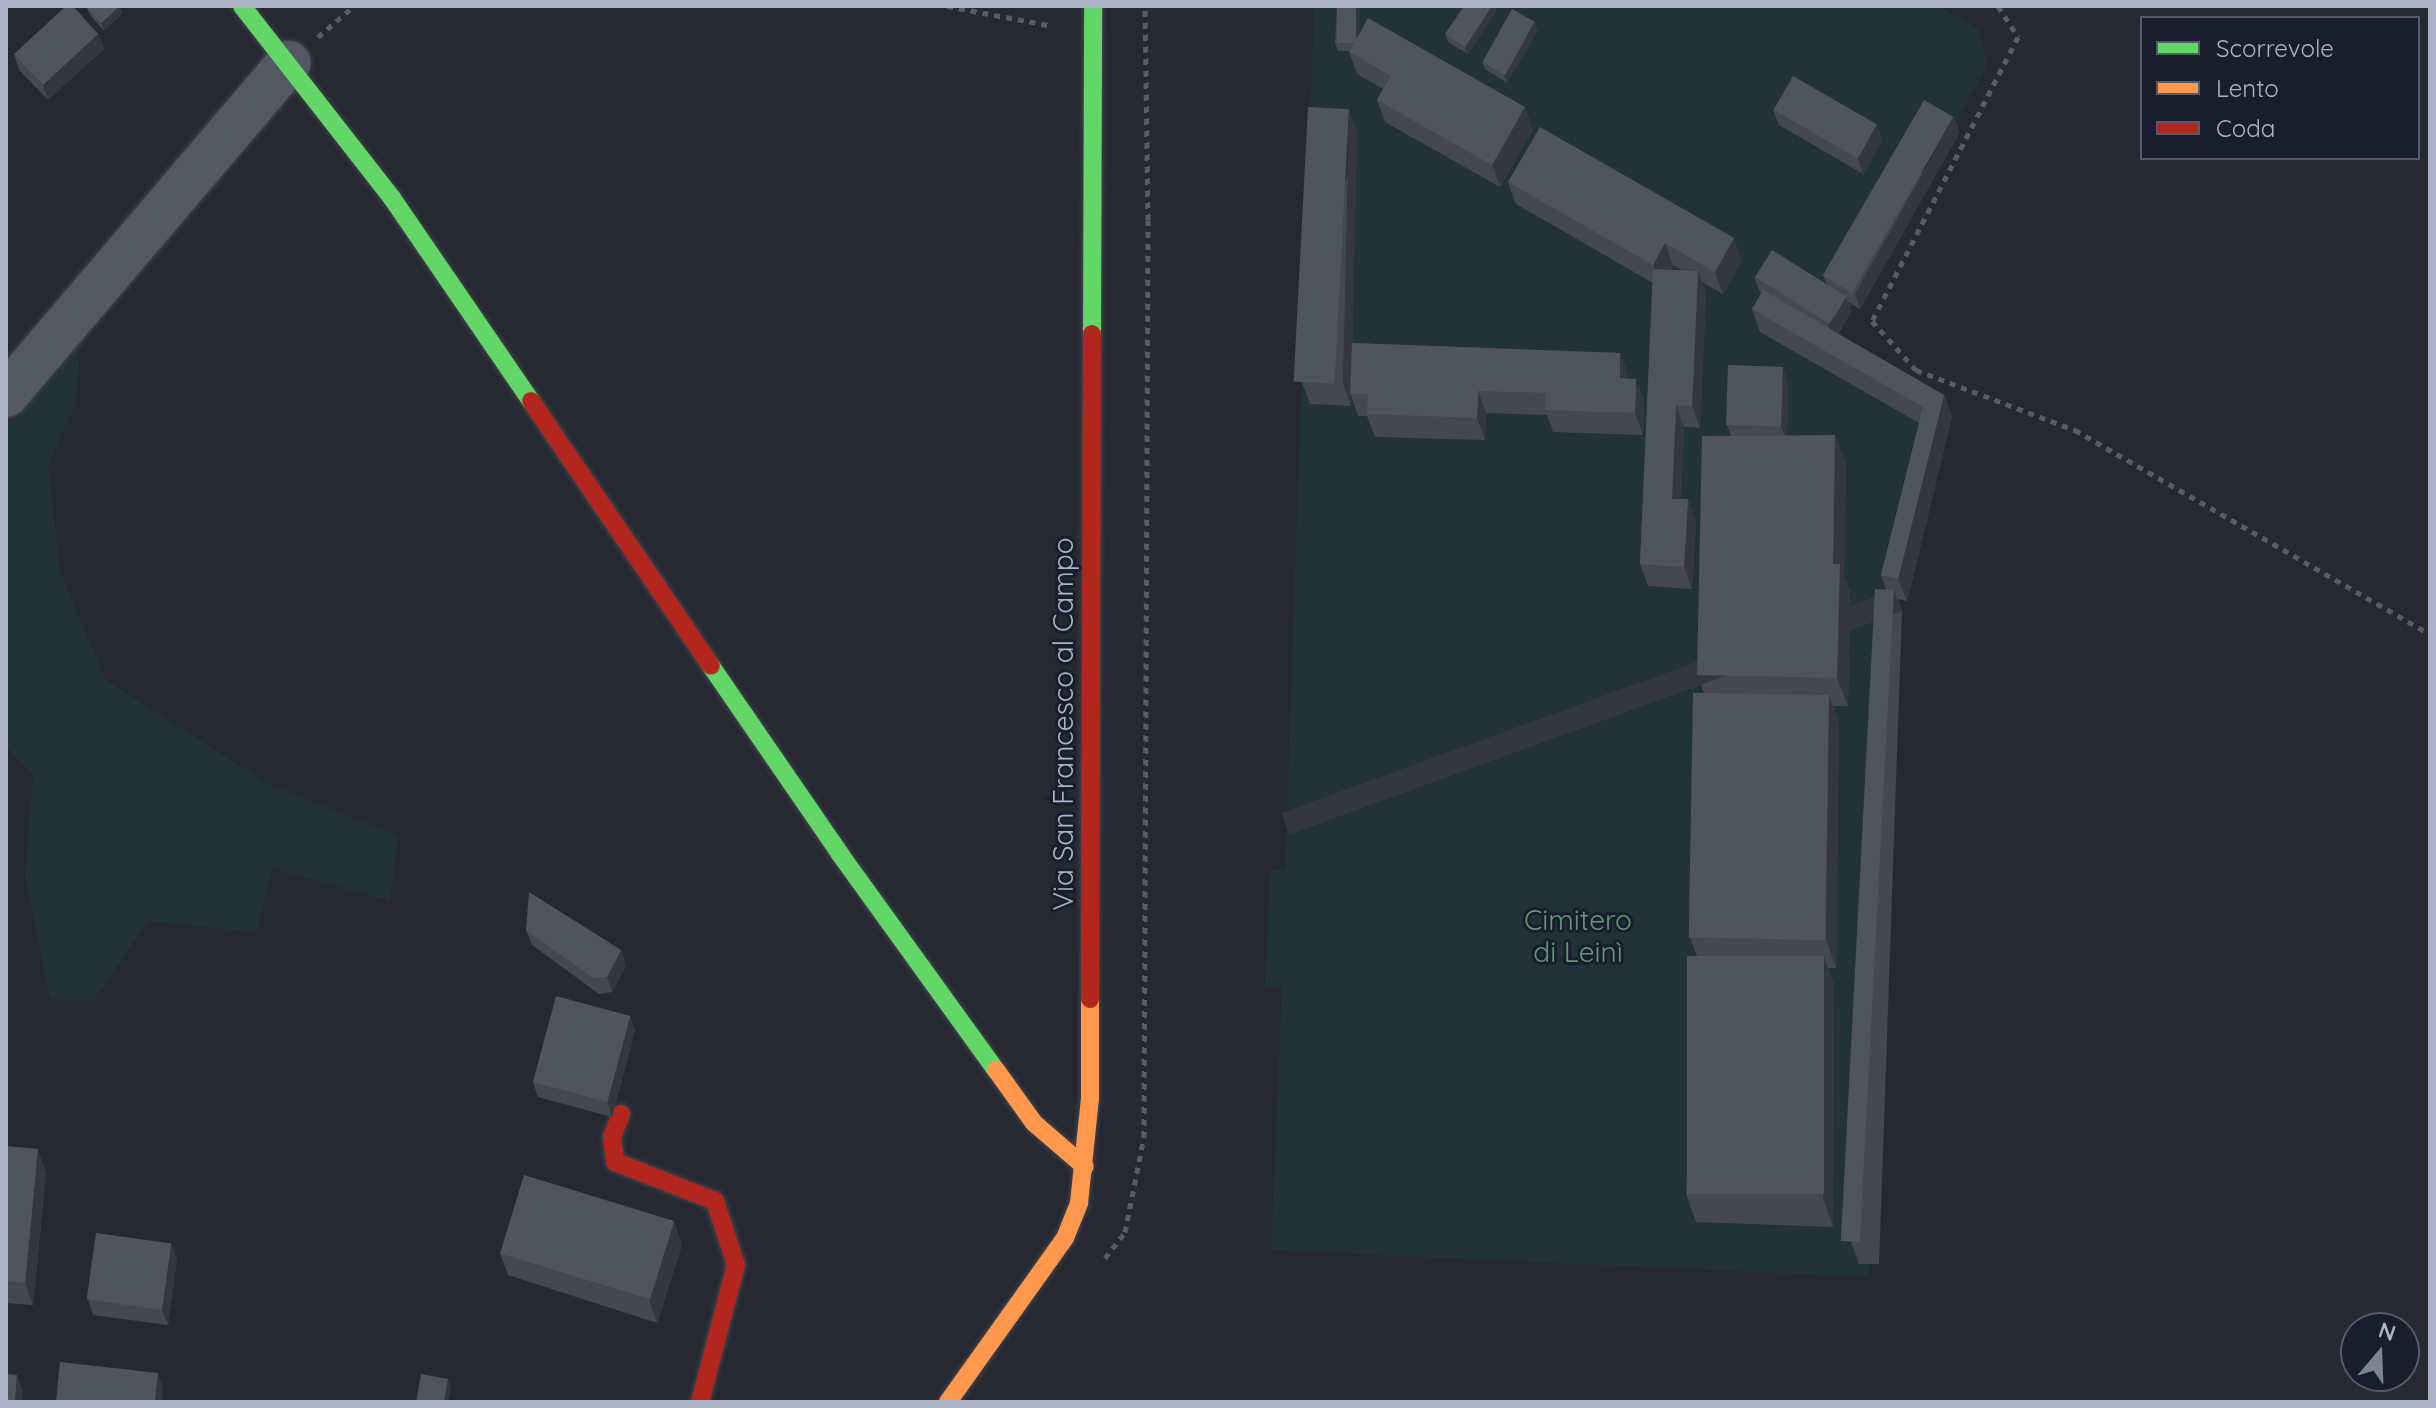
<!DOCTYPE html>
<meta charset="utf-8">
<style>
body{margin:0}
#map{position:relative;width:2436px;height:1408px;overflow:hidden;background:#262932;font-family:Quicksand,sans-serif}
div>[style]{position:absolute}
.green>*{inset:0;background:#223239}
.path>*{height:5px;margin-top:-2.5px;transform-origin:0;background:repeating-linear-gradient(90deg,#585c65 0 6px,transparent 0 12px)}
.roads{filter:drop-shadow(0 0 2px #42444c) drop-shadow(0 0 2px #42444c)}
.street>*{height:44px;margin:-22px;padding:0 22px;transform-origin:22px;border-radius:22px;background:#545862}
.fast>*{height:18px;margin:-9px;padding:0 9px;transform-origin:9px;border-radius:9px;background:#63d668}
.slow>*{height:18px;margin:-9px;padding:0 9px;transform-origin:9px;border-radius:9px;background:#ff974d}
.jam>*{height:18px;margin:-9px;padding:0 9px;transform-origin:9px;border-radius:9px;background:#b3261e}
.wall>*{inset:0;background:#454852}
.shaded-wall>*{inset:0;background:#343740;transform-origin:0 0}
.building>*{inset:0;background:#50545e;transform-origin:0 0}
span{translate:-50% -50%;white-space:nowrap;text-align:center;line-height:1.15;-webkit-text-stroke:6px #191e2d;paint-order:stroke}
.street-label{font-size:28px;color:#adb3c6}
.park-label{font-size:28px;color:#649778}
.frame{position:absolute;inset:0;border:8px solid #adb3c6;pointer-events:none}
.legend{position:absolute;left:2140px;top:16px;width:280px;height:144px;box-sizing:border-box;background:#191e2d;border:2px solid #545a6a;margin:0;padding:10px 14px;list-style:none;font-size:24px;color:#adb3c6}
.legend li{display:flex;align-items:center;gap:16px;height:40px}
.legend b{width:40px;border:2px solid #545a6a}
.north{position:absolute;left:2340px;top:1312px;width:80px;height:80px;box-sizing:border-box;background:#191e2d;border:2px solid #545a6a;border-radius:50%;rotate:19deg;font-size:22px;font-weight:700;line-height:32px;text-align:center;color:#adb3c6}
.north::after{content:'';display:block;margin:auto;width:28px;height:36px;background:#7e8392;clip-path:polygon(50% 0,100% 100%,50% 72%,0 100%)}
</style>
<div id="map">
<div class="green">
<div style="clip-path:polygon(1314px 6px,1939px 6px,1978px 29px,1988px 65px,1825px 354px,1945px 419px,1889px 611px,1869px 1277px,1271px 1250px,1282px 987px,1265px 987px,1270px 870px,1285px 869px)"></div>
<div style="clip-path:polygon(80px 347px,76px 404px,48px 464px,60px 572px,106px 680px,270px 785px,398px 836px,390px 901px,272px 868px,257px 932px,148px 921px,93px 1001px,50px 999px,25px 877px,33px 776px,6px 746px,6px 429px)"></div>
</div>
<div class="path">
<div style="left:947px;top:6px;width:108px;rotate:10.7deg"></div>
<div style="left:1998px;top:6px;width:37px;rotate:57deg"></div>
<div style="left:2018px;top:37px;width:319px;rotate:117.2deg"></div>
<div style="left:1872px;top:321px;width:66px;rotate:48.1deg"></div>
<div style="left:1916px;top:370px;width:170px;rotate:20.7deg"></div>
<div style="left:2075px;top:430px;width:409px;rotate:29.9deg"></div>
<div style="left:318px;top:37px;width:48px;rotate:-40.7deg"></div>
<div style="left:1105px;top:1258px;width:33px;rotate:-52deg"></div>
<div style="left:1125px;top:1232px;width:97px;rotate:-78.7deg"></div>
<div style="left:1144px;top:1137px;width:917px;rotate:-89.75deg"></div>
<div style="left:1148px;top:220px;width:214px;rotate:-90.8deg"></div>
</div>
<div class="roads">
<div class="street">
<div style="left:6px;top:395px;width:436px;rotate:-49.6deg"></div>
</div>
<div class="fast">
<div style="left:242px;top:6px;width:244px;rotate:52deg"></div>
<div style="left:392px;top:198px;width:246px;rotate:55.6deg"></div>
<div style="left:1092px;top:334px;width:328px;rotate:-89.8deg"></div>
<div style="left:711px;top:666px;width:228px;rotate:55.5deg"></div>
<div style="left:840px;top:854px;width:266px;rotate:54.2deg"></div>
</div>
<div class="slow">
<div style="left:996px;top:1070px;width:65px;rotate:54.4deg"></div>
<div style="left:1034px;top:1123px;width:67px;rotate:40.8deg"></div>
<div style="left:948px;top:1402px;width:201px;rotate:-54.5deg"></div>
<div style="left:1065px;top:1238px;width:38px;rotate:-68deg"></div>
<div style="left:1079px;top:1203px;width:105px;rotate:-84deg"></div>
<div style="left:1090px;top:1099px;width:100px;rotate:-90deg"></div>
</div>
<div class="jam">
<div style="left:531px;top:401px;width:320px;rotate:55.8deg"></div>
<div style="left:1090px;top:999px;width:665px;rotate:-89.83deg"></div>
<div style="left:621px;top:1114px;width:25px;rotate:111deg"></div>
<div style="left:612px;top:1137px;width:25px;rotate:83deg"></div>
<div style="left:615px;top:1162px;width:107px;rotate:21.3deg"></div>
<div style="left:715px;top:1201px;width:67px;rotate:71.8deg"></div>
<div style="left:736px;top:1265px;width:142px;rotate:104.7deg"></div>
</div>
</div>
<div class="wall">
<div style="clip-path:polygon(1337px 6px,1360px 6px,1358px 36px,1533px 129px,1500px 187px,1385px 122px,1377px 100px,1383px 89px,1357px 74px,1349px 51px,1338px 51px,1335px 43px)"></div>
<div style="clip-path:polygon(87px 8px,123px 13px,104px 31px,90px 15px)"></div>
<div style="clip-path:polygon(1497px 9px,1468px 54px,1448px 42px,1445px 34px)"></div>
<div style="clip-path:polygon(1538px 30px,1507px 83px,1485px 69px,1482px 62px)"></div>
<div style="clip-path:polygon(98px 34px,104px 49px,48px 100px,19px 70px,14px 54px)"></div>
<div style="clip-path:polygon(1773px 110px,1883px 140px,1863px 174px,1779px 125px)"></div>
<div style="clip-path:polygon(1357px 131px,1352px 343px,1620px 353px,1628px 375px,1628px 379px,1644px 401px,1643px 435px,1553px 432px,1547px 415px,1486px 413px,1485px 440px,1375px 437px,1367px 416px,1358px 416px,1351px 396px,1351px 406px,1310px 404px,1302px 382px)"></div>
<div style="clip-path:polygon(1960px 132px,1860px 309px,1848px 302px,1851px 312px,1838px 334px,1944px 395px,1952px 417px,1907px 601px,1898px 599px,1902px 612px,1879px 1264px,1859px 1264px,1851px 1242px,1886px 589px,1881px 575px,1919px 423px,1760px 332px,1752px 309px,1762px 293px,1760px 292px,1754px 277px,1827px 285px,1824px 277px)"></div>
<div style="clip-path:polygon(evenodd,1508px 182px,1742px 260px,1723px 294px,1702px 282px,1706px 293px,1700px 428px,1684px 427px,1681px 499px,1688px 499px,1696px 522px,1692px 589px,1648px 586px,1640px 564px,1653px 283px,1516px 204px,1508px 182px,1673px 265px,1682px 270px,1671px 270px,1673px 265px)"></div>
<div style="clip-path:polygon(1788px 382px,1787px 436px,1846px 463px,1844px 575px,1850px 592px,1848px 706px,1833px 706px,1839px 723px,1836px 968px,1828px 968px,1834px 986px,1833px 1227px,1696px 1222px,1686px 1194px,1697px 956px,1690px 938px,1705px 696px,1697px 675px,1731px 436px,1727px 425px)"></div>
<div style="clip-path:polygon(526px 930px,621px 950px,626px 966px,612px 992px,599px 994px,532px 945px)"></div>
<div style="clip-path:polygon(630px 1016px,635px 1031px,612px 1117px,538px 1097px,533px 1082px)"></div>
<div style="clip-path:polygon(6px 1146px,46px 1172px,33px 1305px,6px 1303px)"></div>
<div style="clip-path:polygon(674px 1222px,682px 1245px,657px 1323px,508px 1275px,500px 1253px)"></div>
<div style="clip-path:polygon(177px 1258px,168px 1325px,93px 1315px,88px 1300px)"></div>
</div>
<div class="shaded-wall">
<div style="clip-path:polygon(120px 6px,123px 13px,104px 31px,101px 23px)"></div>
<div style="clip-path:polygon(1356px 6px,1360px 6px,1357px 52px,1354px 44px)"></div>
<div style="clip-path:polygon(1492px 6px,1496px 6px,1497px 9px,1468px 54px,1465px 47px)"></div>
<div style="clip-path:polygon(1535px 22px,1538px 30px,1507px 83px,1504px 75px)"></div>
<div style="clip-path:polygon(98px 34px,104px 49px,48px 100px,43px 85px)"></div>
<div style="clip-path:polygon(1525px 107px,1533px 129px,1500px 187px,1492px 165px)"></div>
<div style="clip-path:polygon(1349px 109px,1357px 131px,1351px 406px,1343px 383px)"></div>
<div style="clip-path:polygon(1954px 117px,1960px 132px,1860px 309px,1855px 294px)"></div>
<div style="clip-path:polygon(1877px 125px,1883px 140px,1863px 174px,1858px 159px)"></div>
<div style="clip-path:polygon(1734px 238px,1742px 260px,1723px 294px,1715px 272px)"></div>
<div style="clip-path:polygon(1665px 243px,1673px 265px,1661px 287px,1653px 265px)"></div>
<div style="clip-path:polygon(1698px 271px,1706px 293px,1700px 428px,1692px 406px)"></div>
<div style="clip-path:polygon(1846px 297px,1851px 312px,1834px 340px,1828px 325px)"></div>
<div style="clip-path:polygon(1620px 353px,1628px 375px,1628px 401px,1620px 378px)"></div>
<div style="clip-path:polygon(1783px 367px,1788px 382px,1787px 442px,1781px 427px)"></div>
<div style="clip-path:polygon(1636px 379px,1644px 401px,1643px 435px,1635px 413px)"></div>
<div style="clip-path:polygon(1478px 391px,1486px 413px,1485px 440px,1477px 418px)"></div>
<div style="clip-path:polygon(1944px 395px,1952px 417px,1907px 601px,1898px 579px)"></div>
<div style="clip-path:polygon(1676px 405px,1684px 427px,1680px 521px,1672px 499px)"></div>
<div style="clip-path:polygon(1835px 435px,1846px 463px,1844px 575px,1850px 592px,1848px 706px,1837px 678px,1833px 564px)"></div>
<div style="clip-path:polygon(1688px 499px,1696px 522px,1692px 589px,1684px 567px)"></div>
<div style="left:1894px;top:590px;width:23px;height:652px;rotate:70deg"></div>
<div style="clip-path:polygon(1829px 695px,1839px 723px,1836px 968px,1826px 940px)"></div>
<div style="clip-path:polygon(621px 950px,626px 966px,612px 992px,607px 977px)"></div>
<div style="clip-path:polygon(1824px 957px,1834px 986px,1833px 1227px,1823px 1199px)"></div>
<div style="clip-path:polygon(630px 1016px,635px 1031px,612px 1117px,607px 1102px)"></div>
<div style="clip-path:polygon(38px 1149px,46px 1172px,33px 1305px,25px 1283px)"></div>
<div style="clip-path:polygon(674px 1222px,682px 1245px,657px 1323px,649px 1301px)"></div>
<div style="clip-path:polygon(171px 1243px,177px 1258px,168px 1325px,162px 1310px)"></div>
<div style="clip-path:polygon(158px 1373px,163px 1388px,162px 1402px,155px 1402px)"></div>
<div style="clip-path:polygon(17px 1375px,23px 1391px,22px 1402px,15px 1402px)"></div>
<div style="clip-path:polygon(448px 1379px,451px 1386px,448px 1402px,444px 1402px)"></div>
</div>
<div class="building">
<div style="clip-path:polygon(66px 6px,73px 6px,98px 34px,43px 85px,14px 54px)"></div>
<div style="clip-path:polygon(89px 6px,120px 6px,101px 23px,87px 8px)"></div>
<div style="left:1337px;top:6px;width:19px;height:37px"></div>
<div style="clip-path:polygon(1464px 6px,1492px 6px,1465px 47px,1445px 34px)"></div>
<div style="left:1512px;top:9px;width:26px;height:61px;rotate:29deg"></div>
<div style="clip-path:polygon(1368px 18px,1525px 107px,1492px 165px,1377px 100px,1391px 76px,1349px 52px)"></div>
<div style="left:1793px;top:76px;width:97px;height:39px;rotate:30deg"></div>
<div style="left:1924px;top:100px;width:34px;height:203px;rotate:30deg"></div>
<div style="left:1308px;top:107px;width:41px;height:275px;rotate:3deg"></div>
<div style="clip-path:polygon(1540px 127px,1734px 238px,1715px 272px,1665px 243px,1653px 265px,1508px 182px)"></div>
<div style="left:1772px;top:250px;width:88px;height:32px;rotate:32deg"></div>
<div style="clip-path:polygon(1653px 269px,1698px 271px,1692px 406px,1676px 405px,1672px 499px,1688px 499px,1684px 567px,1640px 564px)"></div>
<div style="clip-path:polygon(1763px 290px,1944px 395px,1898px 579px,1881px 575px,1923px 407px,1752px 309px)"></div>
<div style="clip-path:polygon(1352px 343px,1620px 353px,1620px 378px,1636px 379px,1635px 413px,1545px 410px,1546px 393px,1478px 391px,1477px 418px,1367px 414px,1368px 394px,1350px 394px)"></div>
<div style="left:1728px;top:365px;width:55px;height:60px;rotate:2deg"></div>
<div style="clip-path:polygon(1835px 435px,1833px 564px,1840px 564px,1837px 678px,1697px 675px,1702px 436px)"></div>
<div style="left:1875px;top:589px;width:19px;height:653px;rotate:3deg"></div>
<div style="left:1829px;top:695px;width:245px;height:136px;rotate:91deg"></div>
<div style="clip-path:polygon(529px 892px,621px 950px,607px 977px,593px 978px,526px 930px)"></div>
<div style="left:1687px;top:956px;width:137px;height:238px"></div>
<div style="left:556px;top:996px;width:77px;height:89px;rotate:15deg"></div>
<div style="clip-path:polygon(6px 1146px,38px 1149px,25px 1283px,6px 1281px)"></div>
<div style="left:524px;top:1175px;width:157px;height:82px;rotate:17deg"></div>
<div style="left:96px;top:1233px;width:76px;height:67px;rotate:8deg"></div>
<div style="clip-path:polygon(60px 1362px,158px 1373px,155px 1402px,56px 1402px)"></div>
<div style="clip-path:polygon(6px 1374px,17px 1375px,15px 1402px,6px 1402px)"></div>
<div style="clip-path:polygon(421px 1374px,448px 1379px,444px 1402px,416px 1402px)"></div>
</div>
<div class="street-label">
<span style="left:1063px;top:724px;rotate:-90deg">Via San Francesco al Campo</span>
</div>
<div class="park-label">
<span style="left:1578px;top:936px">Cimitero<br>di Leinì</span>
</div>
<div class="frame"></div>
<ul class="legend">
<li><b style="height:10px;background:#63d668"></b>Scorrevole</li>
<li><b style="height:10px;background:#ff974d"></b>Lento</li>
<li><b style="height:10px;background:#b3261e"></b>Coda</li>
</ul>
<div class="north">N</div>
</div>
